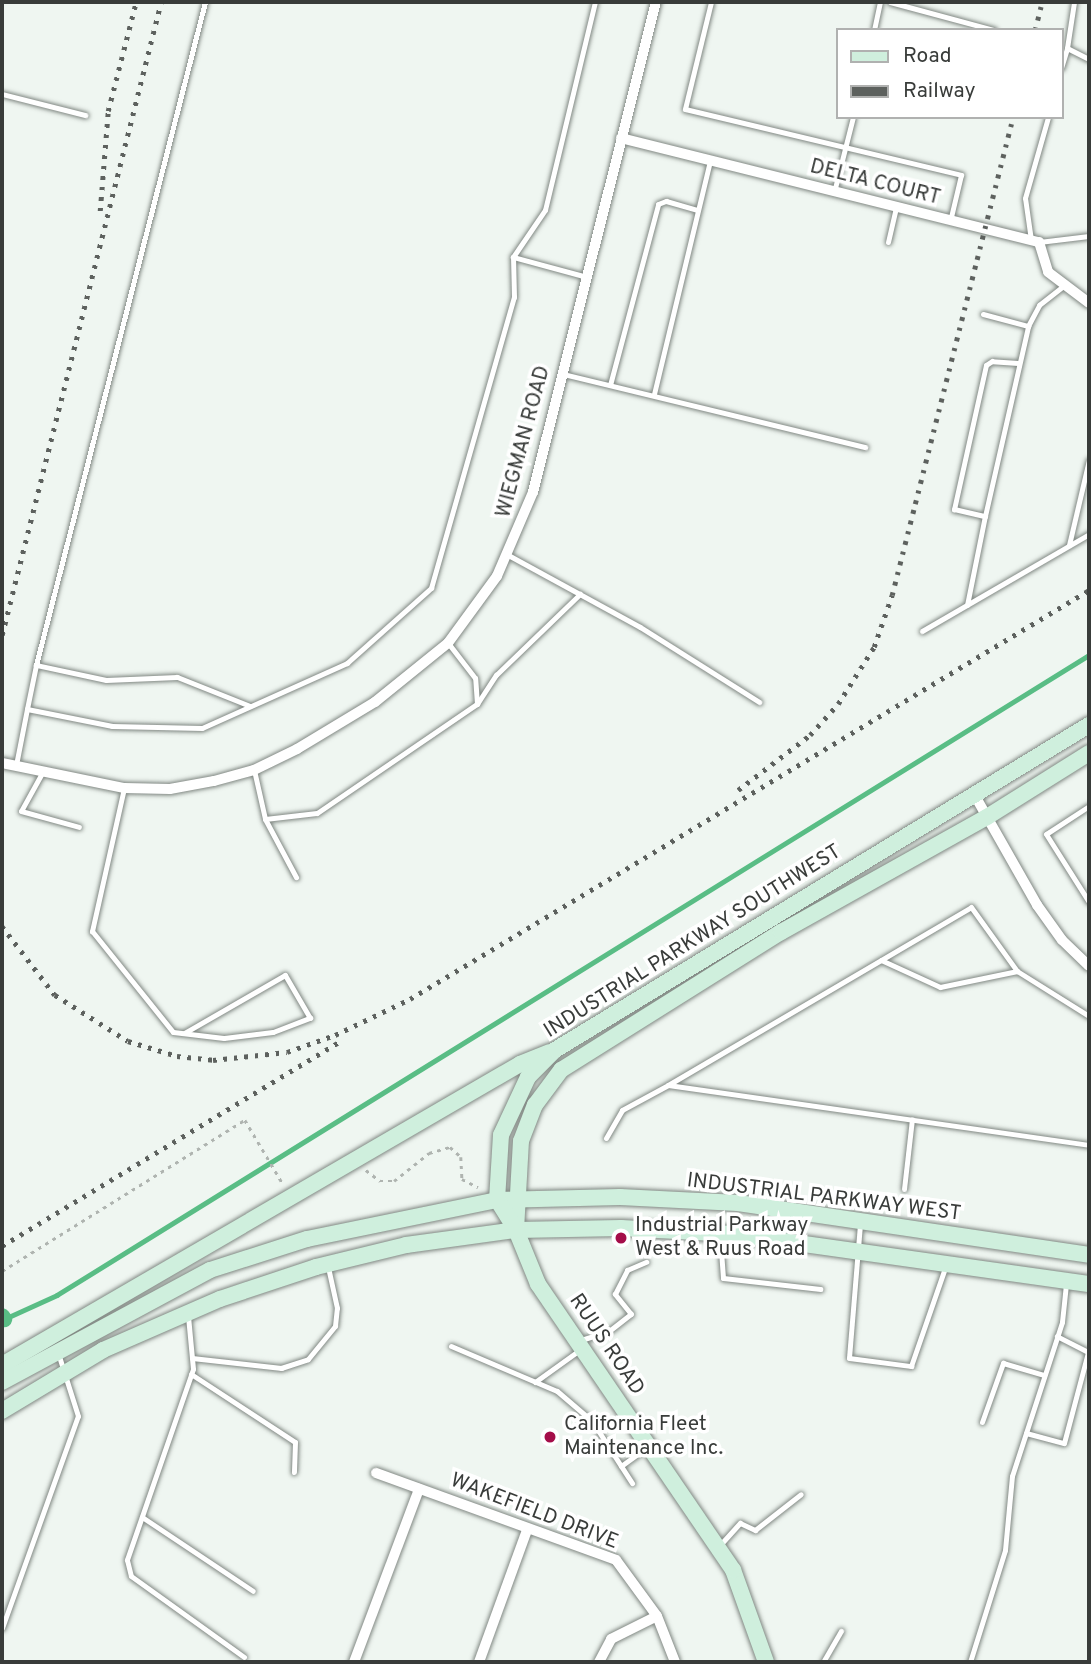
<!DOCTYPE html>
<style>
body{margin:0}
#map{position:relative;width:1091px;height:1664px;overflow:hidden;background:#eff6f1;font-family:Overpass,sans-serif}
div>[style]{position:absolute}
.stream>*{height:4.5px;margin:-2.25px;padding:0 2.25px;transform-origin:2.25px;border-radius:2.25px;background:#59bd85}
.canal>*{height:16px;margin:-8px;padding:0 8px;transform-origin:8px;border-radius:8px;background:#59bd85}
.path>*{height:2.5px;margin-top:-1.25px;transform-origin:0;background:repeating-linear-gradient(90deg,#afb4b0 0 3.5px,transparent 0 8.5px)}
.roads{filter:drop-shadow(0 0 2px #818883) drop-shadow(0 0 2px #818883)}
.lane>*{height:5px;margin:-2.5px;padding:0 2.5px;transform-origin:2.5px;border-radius:2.5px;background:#fff}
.street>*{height:10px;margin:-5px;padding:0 5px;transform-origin:5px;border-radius:5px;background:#fff}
.secondary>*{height:16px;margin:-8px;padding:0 8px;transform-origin:8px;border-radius:8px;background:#cfefdd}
.rail>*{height:4.5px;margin-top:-2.25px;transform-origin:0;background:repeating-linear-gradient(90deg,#5d615e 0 3.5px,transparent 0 10.5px)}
.dots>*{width:19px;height:19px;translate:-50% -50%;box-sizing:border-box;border:4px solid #fff;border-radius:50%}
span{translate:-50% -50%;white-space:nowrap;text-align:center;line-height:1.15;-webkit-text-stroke:7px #fff;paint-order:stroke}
.street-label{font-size:21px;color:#393c3a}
.poi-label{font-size:21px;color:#393c3a}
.left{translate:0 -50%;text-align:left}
.frame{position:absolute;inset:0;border:4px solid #393c3a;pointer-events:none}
.legend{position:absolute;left:836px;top:28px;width:228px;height:91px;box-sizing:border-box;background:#fff;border:2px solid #b0b1b0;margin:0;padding:9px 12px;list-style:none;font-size:21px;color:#393c3a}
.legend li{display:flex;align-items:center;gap:14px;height:35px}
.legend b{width:35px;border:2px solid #b0b1b0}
</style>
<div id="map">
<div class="stream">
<div style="left:2px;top:1320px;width:60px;rotate:-24.4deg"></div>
<div style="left:57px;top:1295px;width:1214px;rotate:-31.81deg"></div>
</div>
<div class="canal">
<div style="left:2px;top:1316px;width:4px;rotate:56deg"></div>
</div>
<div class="path">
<div style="left:366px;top:1170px;width:18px;rotate:38deg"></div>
<div style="left:380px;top:1181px;width:14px"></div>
<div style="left:394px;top:1181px;width:45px;rotate:-38.7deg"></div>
<div style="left:429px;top:1153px;width:22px;rotate:-16deg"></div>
<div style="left:450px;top:1147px;width:15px;rotate:42deg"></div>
<div style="left:461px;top:1157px;width:22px;rotate:87deg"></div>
<div style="left:462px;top:1179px;width:18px;rotate:27deg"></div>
<div style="left:2px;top:1271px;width:286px;rotate:-31.9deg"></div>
<div style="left:245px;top:1120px;width:74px;rotate:59.3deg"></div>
</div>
<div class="roads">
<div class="lane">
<div style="left:711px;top:2px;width:110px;rotate:103.7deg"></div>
<div style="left:685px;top:109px;width:284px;rotate:13.4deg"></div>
<div style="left:961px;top:175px;width:47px;rotate:103.4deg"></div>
<div style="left:890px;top:2px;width:108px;rotate:15.1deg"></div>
<div style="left:874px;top:30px;width:29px;rotate:-78deg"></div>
<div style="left:1067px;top:48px;width:47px;rotate:-81.3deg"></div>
<div style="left:1061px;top:68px;width:21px;rotate:-73deg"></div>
<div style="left:1067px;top:48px;width:25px;rotate:27deg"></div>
<div style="left:2px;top:94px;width:86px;rotate:14.2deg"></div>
<div style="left:834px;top:192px;width:77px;rotate:-75.8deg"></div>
<div style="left:1031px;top:240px;width:42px;rotate:-98.1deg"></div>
<div style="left:1025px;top:198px;width:84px;rotate:-74.1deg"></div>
<div style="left:888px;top:242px;width:35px;rotate:-77deg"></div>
<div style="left:1039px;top:242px;width:50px;rotate:-6.8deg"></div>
<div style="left:587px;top:277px;width:77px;rotate:-164.9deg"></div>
<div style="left:513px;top:257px;width:57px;rotate:-55.8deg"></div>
<div style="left:545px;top:210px;width:214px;rotate:-76.5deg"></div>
<div style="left:983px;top:314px;width:47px;rotate:14.9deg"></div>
<div style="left:1028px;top:326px;width:24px;rotate:-62deg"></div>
<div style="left:1039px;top:305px;width:34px;rotate:-38deg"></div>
<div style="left:1018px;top:363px;width:26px;rotate:-176deg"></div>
<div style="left:992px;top:361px;width:7px;rotate:146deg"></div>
<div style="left:986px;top:365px;width:148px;rotate:102.5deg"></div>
<div style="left:954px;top:509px;width:32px;rotate:13deg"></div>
<div style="left:985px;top:516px;width:195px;rotate:-77.2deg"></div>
<div style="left:563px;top:374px;width:311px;rotate:13.6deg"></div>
<div style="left:610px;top:385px;width:187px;rotate:-75.1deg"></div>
<div style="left:658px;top:204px;width:9px;rotate:-21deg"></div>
<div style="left:666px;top:201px;width:33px;rotate:16deg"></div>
<div style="left:654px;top:394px;width:240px;rotate:-76.5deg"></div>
<div style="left:1069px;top:545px;width:87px;rotate:-76.8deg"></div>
<div style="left:508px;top:555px;width:150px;rotate:28.6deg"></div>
<div style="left:640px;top:627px;width:141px;rotate:32.2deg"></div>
<div style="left:967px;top:605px;width:91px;rotate:-78.6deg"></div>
<div style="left:922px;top:631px;width:193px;rotate:-30.1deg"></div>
<div style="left:36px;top:665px;width:684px;rotate:-75.7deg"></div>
<div style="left:477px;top:704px;width:35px;rotate:-57deg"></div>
<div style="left:496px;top:675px;width:117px;rotate:-44deg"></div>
<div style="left:250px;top:706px;width:79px;rotate:-158.3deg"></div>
<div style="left:177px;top:677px;width:71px;rotate:177.6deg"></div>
<div style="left:106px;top:680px;width:72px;rotate:-167.9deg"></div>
<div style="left:36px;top:665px;width:45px;rotate:101.6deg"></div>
<div style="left:27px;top:709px;width:87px;rotate:11.3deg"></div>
<div style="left:112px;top:726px;width:90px;rotate:1.3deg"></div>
<div style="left:202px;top:728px;width:159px;rotate:-24.1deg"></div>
<div style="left:347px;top:663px;width:113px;rotate:-41.8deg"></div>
<div style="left:431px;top:588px;width:303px;rotate:-74.1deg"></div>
<div style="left:514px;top:297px;width:40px;rotate:-91.4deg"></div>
<div style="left:16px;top:765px;width:57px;rotate:-78.9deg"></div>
<div style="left:254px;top:770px;width:50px;rotate:77.3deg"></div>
<div style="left:265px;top:819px;width:66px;rotate:61.9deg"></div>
<div style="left:42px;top:773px;width:43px;rotate:118.9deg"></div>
<div style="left:21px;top:811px;width:60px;rotate:15.4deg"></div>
<div style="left:124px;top:788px;width:147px;rotate:102.6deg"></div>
<div style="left:92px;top:931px;width:129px;rotate:51.3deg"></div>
<div style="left:173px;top:1032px;width:51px;rotate:6.7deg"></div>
<div style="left:224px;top:1038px;width:49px;rotate:-7deg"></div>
<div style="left:273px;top:1032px;width:40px;rotate:-21deg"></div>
<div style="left:310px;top:1018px;width:50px;rotate:-120.2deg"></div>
<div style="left:285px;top:975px;width:116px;rotate:150.1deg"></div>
<div style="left:1089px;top:806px;width:51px;rotate:146.9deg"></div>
<div style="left:1046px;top:834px;width:80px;rotate:57.7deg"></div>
<div style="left:265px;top:819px;width:52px;rotate:-6.6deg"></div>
<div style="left:317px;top:813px;width:194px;rotate:-34.3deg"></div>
<div style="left:477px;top:704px;width:26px;rotate:-94deg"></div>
<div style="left:475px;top:678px;width:44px;rotate:-127.6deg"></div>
<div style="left:881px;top:960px;width:65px;rotate:24.6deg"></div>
<div style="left:940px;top:987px;width:79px;rotate:-11.7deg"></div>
<div style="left:668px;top:1085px;width:351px;rotate:-30.4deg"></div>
<div style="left:971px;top:907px;width:79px;rotate:54.3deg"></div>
<div style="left:1017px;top:971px;width:85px;rotate:32deg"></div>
<div style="left:606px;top:1138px;width:32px;rotate:-60deg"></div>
<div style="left:622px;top:1110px;width:52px;rotate:-28.5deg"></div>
<div style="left:668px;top:1085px;width:425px;rotate:8.1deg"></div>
<div style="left:904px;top:1189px;width:70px;rotate:-83.5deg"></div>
<div style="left:860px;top:1224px;width:134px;rotate:94.7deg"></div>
<div style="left:849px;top:1358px;width:63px;rotate:7.4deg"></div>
<div style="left:911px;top:1366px;width:107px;rotate:-70.9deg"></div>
<div style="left:720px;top:1237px;width:41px;rotate:85.8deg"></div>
<div style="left:723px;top:1278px;width:98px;rotate:6.5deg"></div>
<div style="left:188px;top:1316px;width:53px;rotate:84.6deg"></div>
<div style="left:193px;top:1369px;width:202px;rotate:109.1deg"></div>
<div style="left:127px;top:1560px;width:16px;rotate:76deg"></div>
<div style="left:131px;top:1576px;width:139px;rotate:35.6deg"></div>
<div style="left:581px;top:1340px;width:29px;rotate:-18deg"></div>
<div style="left:609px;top:1331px;width:28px;rotate:-38deg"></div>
<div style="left:631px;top:1314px;width:26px;rotate:-129deg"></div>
<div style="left:615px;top:1294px;width:27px;rotate:-63deg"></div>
<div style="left:627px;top:1270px;width:21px;rotate:-23deg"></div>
<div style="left:451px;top:1346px;width:115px;rotate:23deg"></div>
<div style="left:557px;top:1391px;width:46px;rotate:40.6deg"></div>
<div style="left:592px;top:1421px;width:74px;rotate:57.2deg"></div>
<div style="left:192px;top:1358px;width:90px;rotate:6.4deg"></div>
<div style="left:281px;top:1368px;width:28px;rotate:-18deg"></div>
<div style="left:308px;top:1359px;width:43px;rotate:-50.7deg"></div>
<div style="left:335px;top:1326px;width:18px;rotate:-84deg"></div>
<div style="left:337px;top:1308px;width:42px;rotate:-102.4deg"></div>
<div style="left:191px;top:1374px;width:124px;rotate:33.2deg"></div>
<div style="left:295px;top:1442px;width:30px;rotate:92deg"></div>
<div style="left:535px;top:1382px;width:57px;rotate:-35.7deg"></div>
<div style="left:982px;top:1422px;width:63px;rotate:-70.4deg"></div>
<div style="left:1003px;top:1363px;width:43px;rotate:16.3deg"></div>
<div style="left:1026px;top:1433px;width:39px;rotate:15deg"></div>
<div style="left:1064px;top:1443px;width:94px;rotate:-75.2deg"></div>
<div style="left:1088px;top:1352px;width:35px;rotate:-153deg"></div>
<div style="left:621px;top:1466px;width:32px;rotate:-36deg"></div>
<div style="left:142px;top:1517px;width:133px;rotate:33.7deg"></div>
<div style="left:720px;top:1545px;width:30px;rotate:-48deg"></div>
<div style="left:740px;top:1523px;width:17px;rotate:25deg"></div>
<div style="left:755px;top:1530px;width:58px;rotate:-38deg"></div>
<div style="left:2px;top:1628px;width:225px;rotate:-70.3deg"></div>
<div style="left:78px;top:1416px;width:63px;rotate:-107.6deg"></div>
<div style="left:823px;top:1662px;width:36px;rotate:-60deg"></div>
<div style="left:970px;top:1662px;width:117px;rotate:-72.6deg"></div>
<div style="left:1005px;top:1550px;width:74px;rotate:-84.6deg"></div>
<div style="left:1012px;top:1476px;width:162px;rotate:-72deg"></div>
<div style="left:1062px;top:1322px;width:38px;rotate:-84deg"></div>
</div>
<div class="street">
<div style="left:621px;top:138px;width:431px;rotate:14deg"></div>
<div style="left:1039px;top:242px;width:31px;rotate:73deg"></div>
<div style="left:1048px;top:272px;width:51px;rotate:37.1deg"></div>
<div style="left:2px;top:763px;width:125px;rotate:11.6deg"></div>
<div style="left:124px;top:788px;width:46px;rotate:1.2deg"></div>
<div style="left:170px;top:789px;width:45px;rotate:-10.3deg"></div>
<div style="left:214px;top:781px;width:41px;rotate:-15.4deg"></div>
<div style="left:254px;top:770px;width:48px;rotate:-26deg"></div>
<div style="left:297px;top:749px;width:91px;rotate:-31.1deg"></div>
<div style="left:375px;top:702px;width:94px;rotate:-38.9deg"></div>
<div style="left:448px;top:643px;width:83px;rotate:-53.8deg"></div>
<div style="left:497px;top:576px;width:91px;rotate:-66.8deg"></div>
<div style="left:533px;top:492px;width:505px;rotate:-75.91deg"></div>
<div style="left:974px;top:794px;width:128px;rotate:60.4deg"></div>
<div style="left:1037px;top:905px;width:43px;rotate:54.5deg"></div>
<div style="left:1062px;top:940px;width:37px;rotate:44deg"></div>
<div style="left:376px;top:1473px;width:255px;rotate:19.9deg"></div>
<div style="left:616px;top:1560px;width:69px;rotate:53.8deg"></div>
<div style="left:657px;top:1616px;width:49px;rotate:68.6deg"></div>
<div style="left:354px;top:1662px;width:185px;rotate:-69.4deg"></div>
<div style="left:479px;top:1662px;width:140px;rotate:-70deg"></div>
<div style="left:599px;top:1662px;width:26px;rotate:-62deg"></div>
<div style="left:611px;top:1639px;width:51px;rotate:-26.6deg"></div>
</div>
<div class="secondary">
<div style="left:516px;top:1230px;width:89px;rotate:-86.8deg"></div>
<div style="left:521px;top:1141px;width:39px;rotate:-69deg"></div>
<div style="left:535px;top:1105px;width:44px;rotate:-53.4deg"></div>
<div style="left:561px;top:1070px;width:260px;rotate:-32.1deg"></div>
<div style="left:781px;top:932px;width:236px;rotate:-29.2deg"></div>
<div style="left:987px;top:817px;width:120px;rotate:-32.1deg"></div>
<div style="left:2px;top:1365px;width:599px;rotate:-30.16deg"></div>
<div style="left:520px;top:1064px;width:31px;rotate:-22deg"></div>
<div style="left:2px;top:1382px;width:236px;rotate:-28.3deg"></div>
<div style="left:210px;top:1270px;width:102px;rotate:-17.7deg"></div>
<div style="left:307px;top:1239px;width:194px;rotate:-11.6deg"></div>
<div style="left:497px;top:1200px;width:123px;rotate:-1.4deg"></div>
<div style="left:620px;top:1197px;width:118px;rotate:2.9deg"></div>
<div style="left:738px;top:1203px;width:355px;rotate:8.4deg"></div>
<div style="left:2px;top:1411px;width:118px;rotate:-31.1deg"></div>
<div style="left:103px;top:1350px;width:128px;rotate:-23.6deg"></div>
<div style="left:220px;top:1299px;width:101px;rotate:-18.4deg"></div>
<div style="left:316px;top:1267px;width:93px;rotate:-13.7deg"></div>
<div style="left:406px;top:1245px;width:111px;rotate:-7.8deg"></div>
<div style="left:516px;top:1230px;width:105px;rotate:-1.1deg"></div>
<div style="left:621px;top:1228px;width:112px;rotate:3.1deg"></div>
<div style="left:733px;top:1234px;width:359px;rotate:8deg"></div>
<div style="left:766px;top:1662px;width:98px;rotate:-109.7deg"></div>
<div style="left:733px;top:1570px;width:346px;rotate:-124.3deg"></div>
<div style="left:538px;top:1284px;width:58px;rotate:-112.2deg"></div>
<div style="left:516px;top:1230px;width:36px;rotate:-122deg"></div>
<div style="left:497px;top:1200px;width:65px;rotate:-86.5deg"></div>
<div style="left:501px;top:1135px;width:64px;rotate:-65deg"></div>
<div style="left:528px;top:1077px;width:38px;rotate:-45deg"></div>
<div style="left:555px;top:1050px;width:625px;rotate:-31.33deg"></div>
</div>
</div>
<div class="rail">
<div style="left:1035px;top:30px;width:29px;rotate:-76deg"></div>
<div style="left:100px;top:211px;width:100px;rotate:-85.4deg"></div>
<div style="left:108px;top:111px;width:113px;rotate:-75.6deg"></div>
<div style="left:2px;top:635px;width:653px;rotate:-75.9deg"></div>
<div style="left:738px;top:790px;width:91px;rotate:-37.4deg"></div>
<div style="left:810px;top:735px;width:42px;rotate:-47.9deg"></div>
<div style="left:838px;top:704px;width:67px;rotate:-57.7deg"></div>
<div style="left:874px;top:647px;width:55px;rotate:-70.9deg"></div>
<div style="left:892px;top:595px;width:493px;rotate:-75.8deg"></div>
<div style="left:2px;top:926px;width:87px;rotate:52.5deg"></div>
<div style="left:55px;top:995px;width:86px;rotate:32.2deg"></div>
<div style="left:128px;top:1041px;width:51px;rotate:17deg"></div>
<div style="left:177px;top:1056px;width:36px;rotate:6deg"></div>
<div style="left:213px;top:1060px;width:74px;rotate:-6.2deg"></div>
<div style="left:287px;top:1052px;width:51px;rotate:-19.5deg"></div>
<div style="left:335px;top:1035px;width:83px;rotate:-25.6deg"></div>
<div style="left:410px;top:999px;width:793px;rotate:-31.06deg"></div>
<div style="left:2px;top:1246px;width:396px;rotate:-31.2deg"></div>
</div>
<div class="dots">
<div style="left:621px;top:1238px;background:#a40d49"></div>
<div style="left:550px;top:1437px;background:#a40d49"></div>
</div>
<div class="street-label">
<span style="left:875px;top:183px;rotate:14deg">DELTA COURT</span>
<span style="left:524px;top:442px;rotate:-75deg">WIEGMAN ROAD</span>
<span style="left:693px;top:942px;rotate:-32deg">INDUSTRIAL PARKWAY SOUTHWEST</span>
<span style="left:824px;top:1198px;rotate:7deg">INDUSTRIAL PARKWAY WEST</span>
<span style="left:606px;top:1345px;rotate:56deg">RUUS ROAD</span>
<span style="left:534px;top:1512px;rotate:21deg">WAKEFIELD DRIVE</span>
</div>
<div class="poi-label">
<span class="left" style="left:635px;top:1238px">Industrial Parkway<br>West &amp; Ruus Road</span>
<span class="left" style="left:564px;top:1437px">California Fleet<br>Maintenance Inc.</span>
</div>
<div class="frame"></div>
<ul class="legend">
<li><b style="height:9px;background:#cfefdd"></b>Road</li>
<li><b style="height:9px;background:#5d615e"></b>Railway</li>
</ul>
</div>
